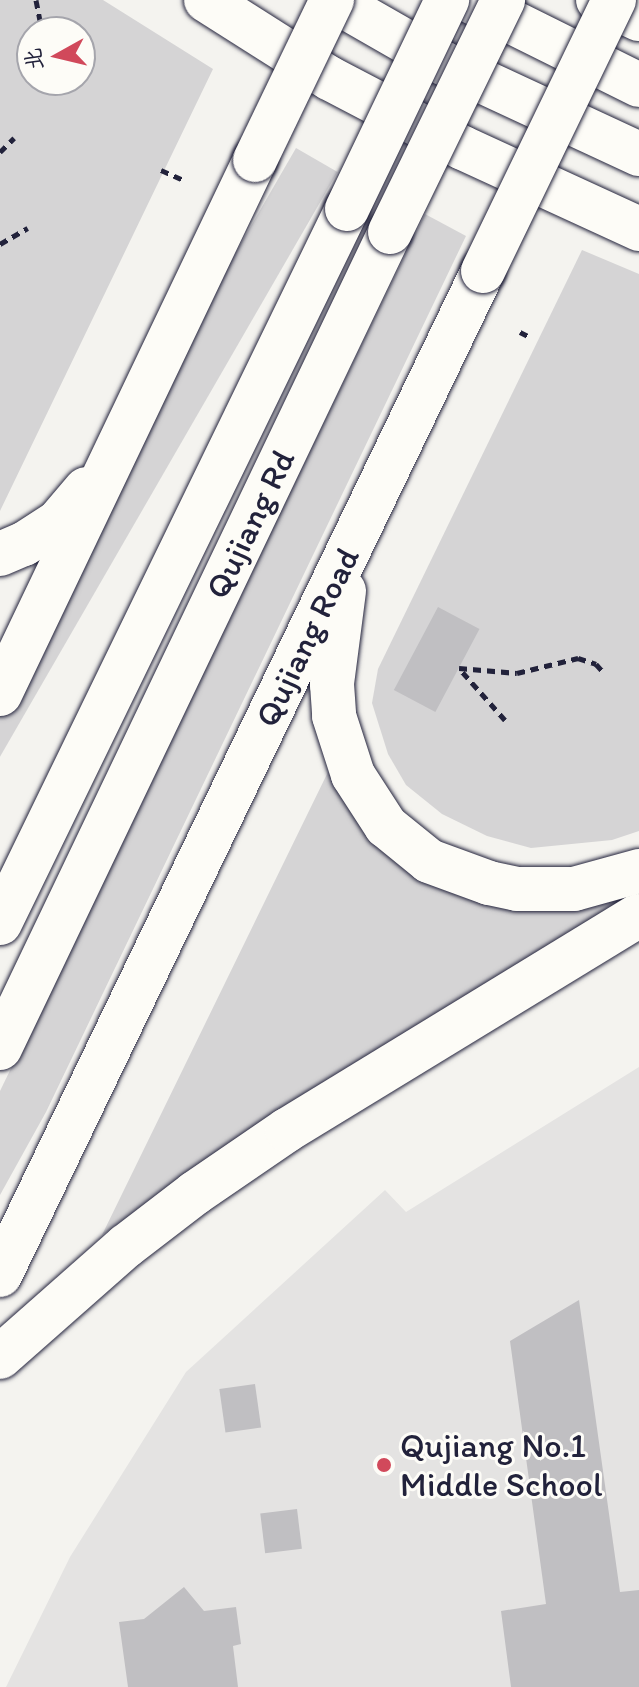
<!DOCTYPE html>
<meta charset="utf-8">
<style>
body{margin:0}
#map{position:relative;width:639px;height:1687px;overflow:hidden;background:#f4f3ef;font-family:Itim,"LXGW WenKai TC",sans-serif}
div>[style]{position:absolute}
.built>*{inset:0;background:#e4e3e2}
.green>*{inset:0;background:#d5d4d5;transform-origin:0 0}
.building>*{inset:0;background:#c0bfc2;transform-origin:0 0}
.path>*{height:5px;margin-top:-2.5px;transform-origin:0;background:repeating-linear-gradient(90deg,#22223b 0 8px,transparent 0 14px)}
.roads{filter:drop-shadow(0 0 2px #22223b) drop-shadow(0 0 2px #22223b)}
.secondary>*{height:44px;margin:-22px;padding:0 22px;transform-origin:22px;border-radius:22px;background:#fdfcf7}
.highway>*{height:44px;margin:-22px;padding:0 22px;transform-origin:22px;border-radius:22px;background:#fdfcf7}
.bridges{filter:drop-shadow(0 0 2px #22223b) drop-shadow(0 0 2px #22223b)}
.secondary-bridge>*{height:44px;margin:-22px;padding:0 22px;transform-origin:22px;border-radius:22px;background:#fdfcf7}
.highway-bridge>*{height:44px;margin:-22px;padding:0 22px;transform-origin:22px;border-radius:22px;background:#fdfcf7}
.dots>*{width:22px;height:22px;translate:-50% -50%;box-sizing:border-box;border:4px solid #fdfcf7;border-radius:50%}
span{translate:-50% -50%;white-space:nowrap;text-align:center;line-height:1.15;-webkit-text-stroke:6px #fdfcf7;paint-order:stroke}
.street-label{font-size:34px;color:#22223b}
.poi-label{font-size:34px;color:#22223b}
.left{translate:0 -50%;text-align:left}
.north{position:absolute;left:16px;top:16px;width:80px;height:80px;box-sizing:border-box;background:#fdfcf7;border:2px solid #a5a5ac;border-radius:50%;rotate:262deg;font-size:22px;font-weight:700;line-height:32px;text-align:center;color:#22223b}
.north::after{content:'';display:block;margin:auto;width:28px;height:36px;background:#d1495b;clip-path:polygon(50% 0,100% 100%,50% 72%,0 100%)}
</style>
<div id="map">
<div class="built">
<div style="clip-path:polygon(639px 1067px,639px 1687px,6px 1687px,70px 1557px,186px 1372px,385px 1190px,406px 1212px)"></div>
</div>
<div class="green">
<div style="clip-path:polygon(evenodd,0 0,103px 0,213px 69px,0 511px,0 0,32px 32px,80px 32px,80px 80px,32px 80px,32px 32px)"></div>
<div style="left:296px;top:148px;width:48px;height:682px;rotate:30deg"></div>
<div style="clip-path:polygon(425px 214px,466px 236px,46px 1112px,0 1195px,0 1091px)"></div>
<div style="clip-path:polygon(582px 250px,639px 274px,639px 831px,612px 840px,531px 848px,487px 836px,442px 814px,406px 785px,388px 754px,372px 703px,378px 669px)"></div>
<div style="clip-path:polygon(328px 772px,349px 805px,564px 908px,628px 899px,202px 1166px,102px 1235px)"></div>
</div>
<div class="building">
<div style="left:438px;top:607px;width:47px;height:94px;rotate:28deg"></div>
<div style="clip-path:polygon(579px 1300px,620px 1592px,639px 1590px,639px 1687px,511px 1687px,501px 1611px,546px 1604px,510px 1341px)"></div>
<div style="left:255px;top:1384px;width:44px;height:36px;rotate:82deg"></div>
<div style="left:297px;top:1509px;width:40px;height:37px;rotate:83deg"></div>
<div style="clip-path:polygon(184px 1587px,204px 1611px,236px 1607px,241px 1644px,233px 1646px,238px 1687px,128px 1687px,119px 1622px,144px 1619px)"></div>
</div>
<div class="path">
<div style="left:36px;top:0;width:33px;rotate:79deg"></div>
<div style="left:41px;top:81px;width:1px;rotate:-90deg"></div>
<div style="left:0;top:152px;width:20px;rotate:-45deg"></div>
<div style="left:161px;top:170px;width:24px;rotate:24deg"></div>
<div style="left:0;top:244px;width:32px;rotate:-30deg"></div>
<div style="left:520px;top:332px;width:9px;rotate:27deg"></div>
<div style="left:505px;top:720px;width:69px;rotate:-131.5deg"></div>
<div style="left:459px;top:668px;width:58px;rotate:4.9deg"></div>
<div style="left:517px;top:673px;width:63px;rotate:-13.8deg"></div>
<div style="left:578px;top:658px;width:19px;rotate:18deg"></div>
<div style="left:596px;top:664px;width:12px;rotate:48deg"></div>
</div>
<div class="roads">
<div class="secondary">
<div style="left:206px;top:0;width:146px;rotate:32.4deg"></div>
<div style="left:329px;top:78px;width:151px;rotate:27.6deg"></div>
<div style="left:463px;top:148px;width:194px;rotate:24.7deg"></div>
<div style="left:333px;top:0;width:127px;rotate:29.8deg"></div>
<div style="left:443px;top:63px;width:216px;rotate:24.9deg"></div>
<div style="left:468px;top:0;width:191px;rotate:26.4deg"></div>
<div style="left:598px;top:0;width:45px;rotate:24.9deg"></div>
<div style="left:0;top:554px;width:26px;rotate:-23deg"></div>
<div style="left:24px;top:544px;width:40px;rotate:-32.9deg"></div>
<div style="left:58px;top:522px;width:43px;rotate:-49.7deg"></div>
<div style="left:344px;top:591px;width:94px;rotate:97.4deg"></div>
<div style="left:332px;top:684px;width:32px;rotate:86deg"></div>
<div style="left:334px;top:716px;width:62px;rotate:72.1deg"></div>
<div style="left:353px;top:775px;width:61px;rotate:57.1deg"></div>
<div style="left:386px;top:826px;width:55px;rotate:39.1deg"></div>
<div style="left:429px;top:861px;width:64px;rotate:20.1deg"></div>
<div style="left:489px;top:883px;width:29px;rotate:12deg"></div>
<div style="left:517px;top:889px;width:57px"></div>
<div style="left:574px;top:889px;width:67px;rotate:-15.5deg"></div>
<div style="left:0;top:694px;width:592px;rotate:-64.47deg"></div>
<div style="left:0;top:1275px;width:1114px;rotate:-64.31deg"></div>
<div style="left:0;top:1357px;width:168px;rotate:-41.4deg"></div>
<div style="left:126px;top:1246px;width:87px;rotate:-37.5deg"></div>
<div style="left:195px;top:1193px;width:112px;rotate:-34.4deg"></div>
<div style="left:287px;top:1130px;width:412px;rotate:-31.4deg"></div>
</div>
<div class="highway">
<div style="left:0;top:923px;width:794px;rotate:-64.08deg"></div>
<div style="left:0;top:1048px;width:904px;rotate:-64.45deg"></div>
</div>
</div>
<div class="bridges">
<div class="secondary-bridge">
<div style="left:255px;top:160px;width:178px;rotate:-64.3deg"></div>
<div style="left:483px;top:271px;width:301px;rotate:-64.2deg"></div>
</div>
<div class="highway-bridge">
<div style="left:347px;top:209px;width:232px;rotate:-64.4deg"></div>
<div style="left:390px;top:232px;width:258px;rotate:-64deg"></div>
</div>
</div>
<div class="dots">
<div style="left:384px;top:1465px;background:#d1495b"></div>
</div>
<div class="street-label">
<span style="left:250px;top:524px;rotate:-64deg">Qujiang Rd</span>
<span style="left:307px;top:637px;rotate:-64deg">Qujiang Road</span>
</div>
<div class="poi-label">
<span class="left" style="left:400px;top:1465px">Qujiang No.1<br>Middle School</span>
</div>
<div class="north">北</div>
</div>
